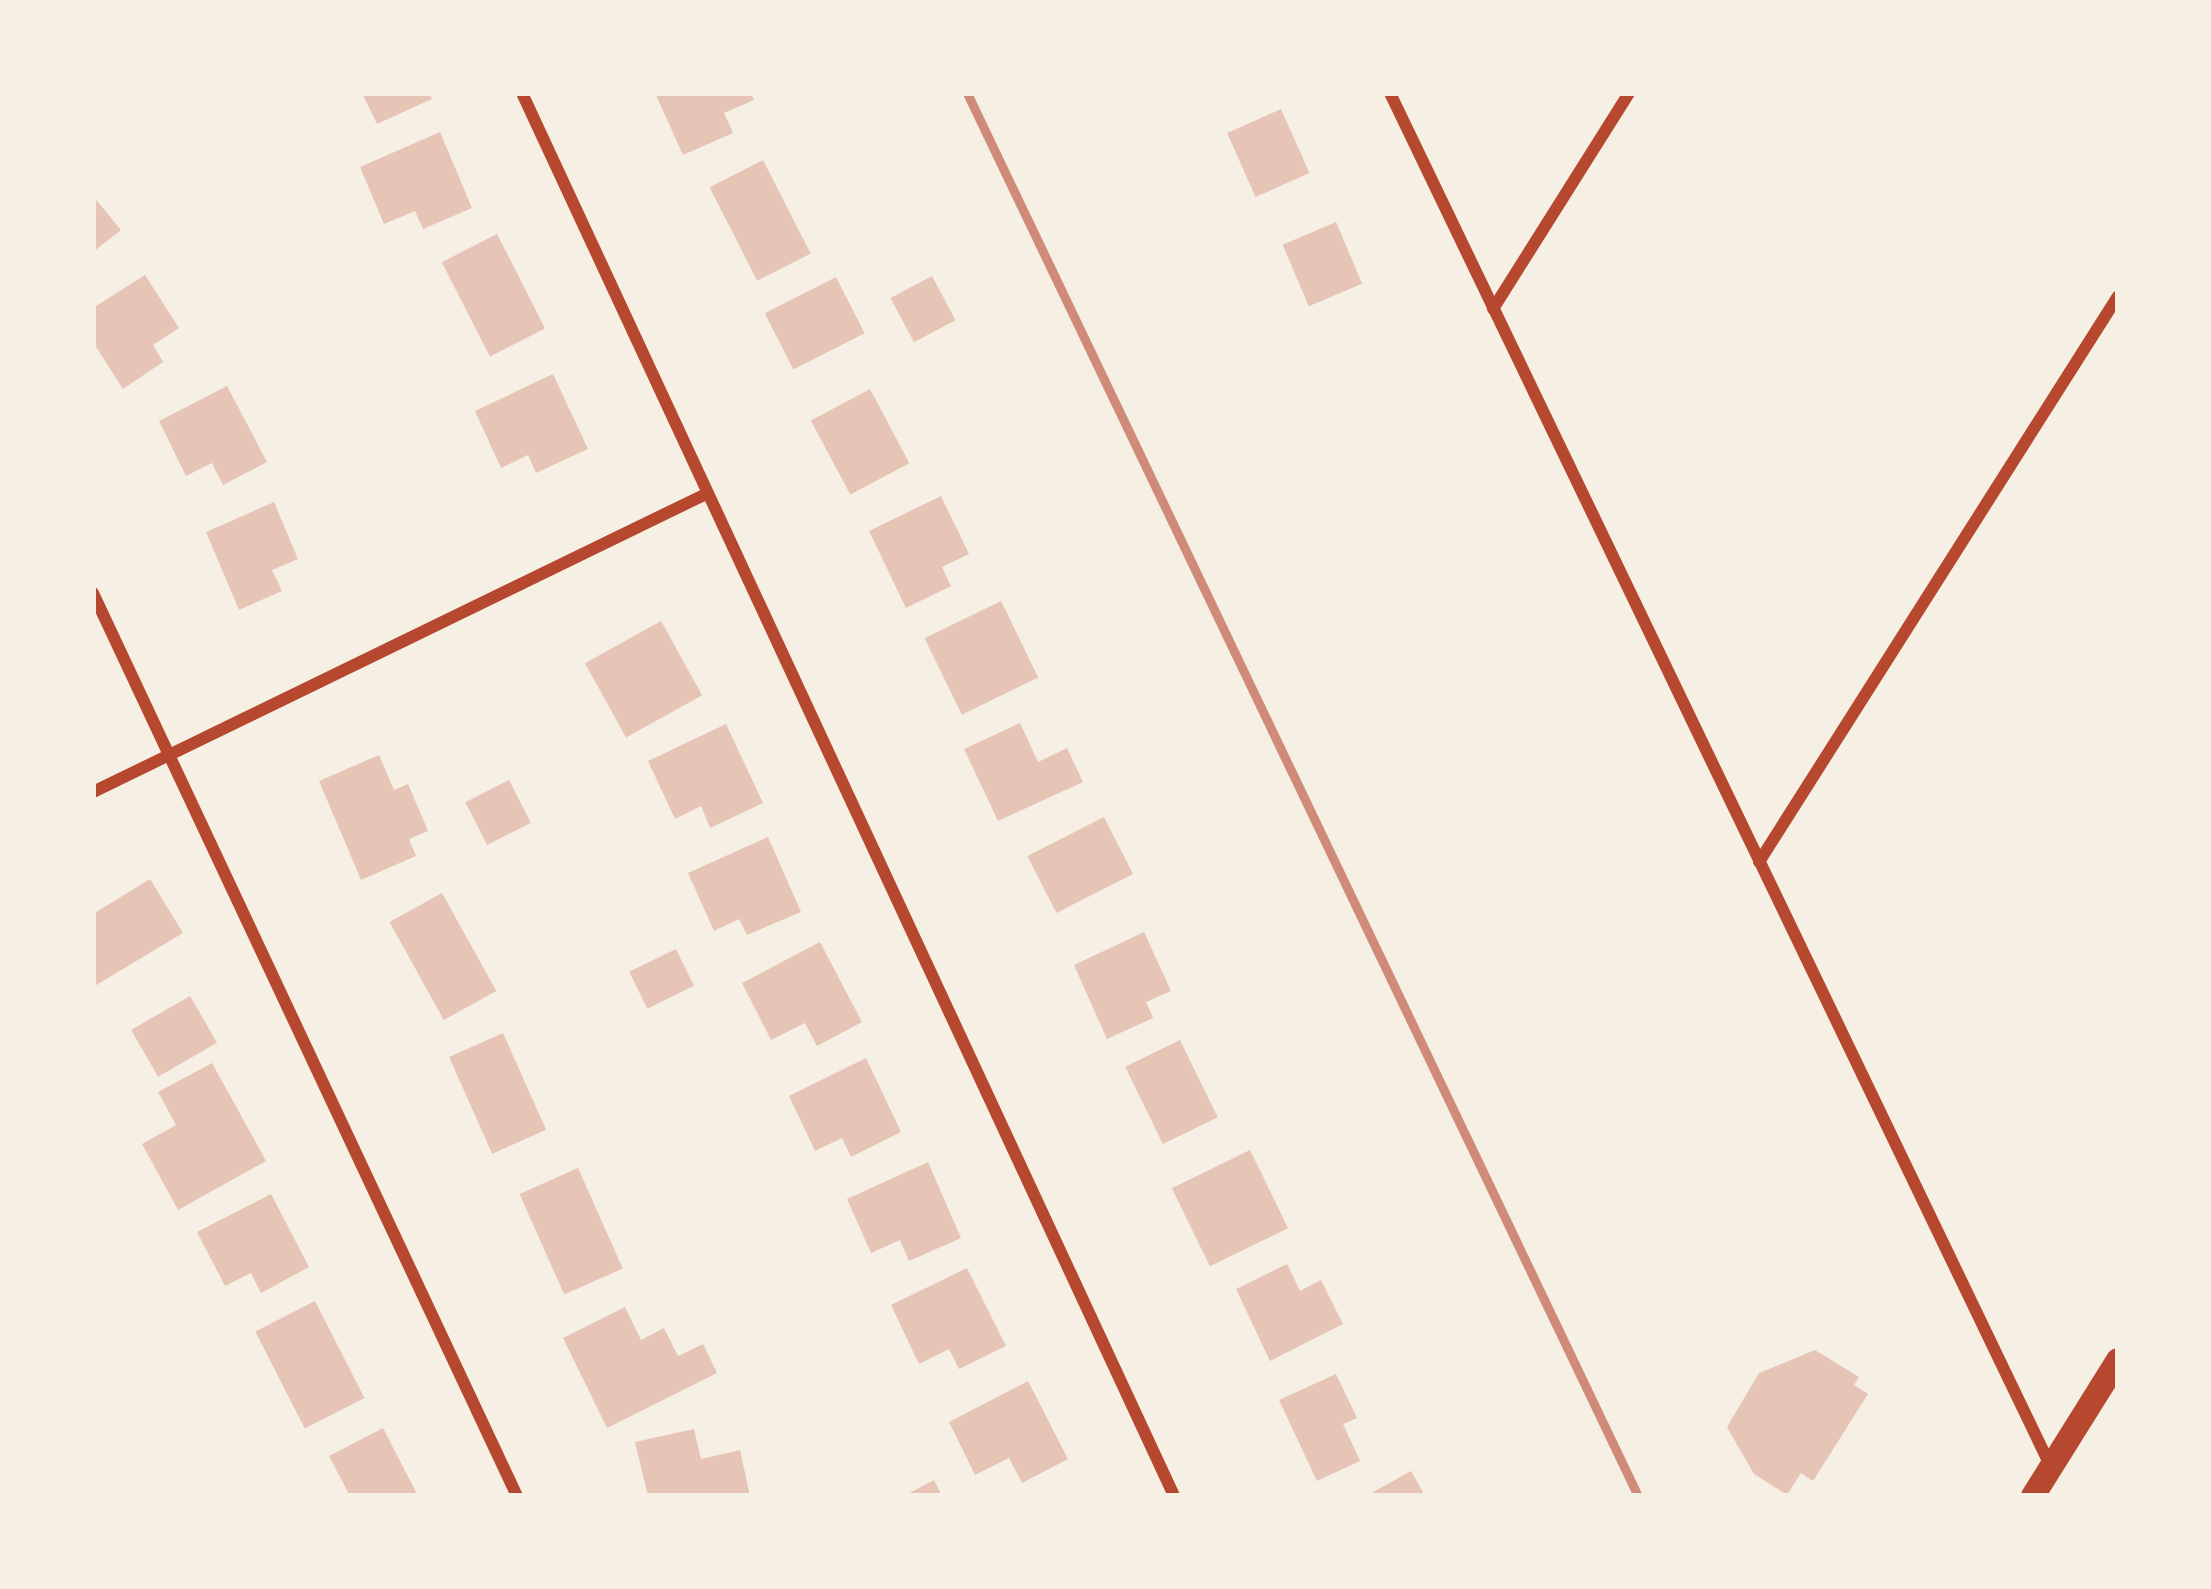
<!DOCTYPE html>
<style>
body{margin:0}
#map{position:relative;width:2211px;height:1589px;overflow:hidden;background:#f6efe4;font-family:"Open Sans",sans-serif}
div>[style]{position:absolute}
.building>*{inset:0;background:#e6c5b7;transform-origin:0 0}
.minor>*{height:12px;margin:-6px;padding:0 6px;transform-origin:6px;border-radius:6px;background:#b5482f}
.secondary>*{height:24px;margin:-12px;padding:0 12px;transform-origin:12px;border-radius:12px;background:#b5482f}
.rail>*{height:9px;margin:-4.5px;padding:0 4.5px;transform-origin:4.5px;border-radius:4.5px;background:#cf8b77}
span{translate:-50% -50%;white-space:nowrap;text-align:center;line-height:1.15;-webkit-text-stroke:9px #f6efe4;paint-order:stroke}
.frame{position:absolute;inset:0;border:96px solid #f6efe4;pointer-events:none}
</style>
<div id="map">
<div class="building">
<div style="clip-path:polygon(362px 93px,429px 93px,432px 99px,377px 124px)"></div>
<div style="clip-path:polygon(655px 93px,751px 93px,754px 100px,724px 113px,733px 133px,683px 155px)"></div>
<div style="left:1281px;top:109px;width:70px;height:59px;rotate:66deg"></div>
<div style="clip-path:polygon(440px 132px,472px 208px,423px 229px,415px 211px,384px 224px,360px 167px)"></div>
<div style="left:763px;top:160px;width:105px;height:60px;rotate:63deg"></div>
<div style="clip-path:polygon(93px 196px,121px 230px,93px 252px)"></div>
<div style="left:1336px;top:222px;width:67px;height:58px;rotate:67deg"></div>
<div style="left:497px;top:234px;width:106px;height:62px;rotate:63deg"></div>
<div style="clip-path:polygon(145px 275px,179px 328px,153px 345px,163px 362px,123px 389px,93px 342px,93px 308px)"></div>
<div style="left:932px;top:276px;width:50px;height:47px;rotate:62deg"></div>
<div style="left:836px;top:277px;width:63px;height:80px;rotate:63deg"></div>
<div style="clip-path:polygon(553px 374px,588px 449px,536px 473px,528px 455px,501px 468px,475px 411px)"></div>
<div style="clip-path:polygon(227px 386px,267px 462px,223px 485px,212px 463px,186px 476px,159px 421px)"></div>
<div style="left:870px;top:389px;width:84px;height:67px;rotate:62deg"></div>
<div style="clip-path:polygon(941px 496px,969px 554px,942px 567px,951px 586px,906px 608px,869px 531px)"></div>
<div style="clip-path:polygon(274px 502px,298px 559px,272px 570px,282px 591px,239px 610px,206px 532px)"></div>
<div style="left:1001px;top:601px;width:85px;height:85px;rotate:64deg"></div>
<div style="left:661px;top:621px;width:85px;height:87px;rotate:61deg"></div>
<div style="clip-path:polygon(1020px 723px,1038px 762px,1067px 748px,1083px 782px,998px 821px,964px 749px)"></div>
<div style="clip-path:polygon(726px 724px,763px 803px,710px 828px,701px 806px,675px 819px,648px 761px)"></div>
<div style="clip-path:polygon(379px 755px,394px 790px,408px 784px,428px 831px,409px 839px,416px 856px,361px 880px,319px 781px)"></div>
<div style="left:509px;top:780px;width:48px;height:49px;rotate:63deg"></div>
<div style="left:1104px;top:817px;width:64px;height:86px;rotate:63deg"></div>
<div style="clip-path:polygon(768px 837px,801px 912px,747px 935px,739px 919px,714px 931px,688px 873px)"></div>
<div style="clip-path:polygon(150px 879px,183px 933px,93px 987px,93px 914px)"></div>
<div style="left:442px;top:893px;width:112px;height:60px;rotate:61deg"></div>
<div style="clip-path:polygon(1144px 932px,1171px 991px,1146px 1002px,1153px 1018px,1107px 1039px,1074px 965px)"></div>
<div style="clip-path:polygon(820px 942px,862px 1022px,817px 1046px,805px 1023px,771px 1040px,742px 983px)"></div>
<div style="left:676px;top:949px;width:41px;height:52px;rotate:64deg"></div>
<div style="left:190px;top:996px;width:54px;height:68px;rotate:60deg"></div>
<div style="left:503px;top:1033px;width:106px;height:59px;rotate:66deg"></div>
<div style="left:1180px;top:1040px;width:86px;height:61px;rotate:64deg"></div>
<div style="clip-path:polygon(866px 1058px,901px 1132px,851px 1157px,842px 1138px,815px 1151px,789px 1096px)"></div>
<div style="clip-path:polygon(212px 1063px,266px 1161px,178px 1210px,142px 1144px,176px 1125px,158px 1092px)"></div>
<div style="left:1250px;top:1150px;width:87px;height:87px;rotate:64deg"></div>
<div style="clip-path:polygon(928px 1162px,961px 1238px,909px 1261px,900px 1240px,871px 1253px,847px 1199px)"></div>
<div style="left:578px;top:1168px;width:110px;height:64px;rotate:66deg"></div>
<div style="clip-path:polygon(271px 1194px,309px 1267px,261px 1293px,251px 1273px,225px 1286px,197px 1232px)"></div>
<div style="clip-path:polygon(1287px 1264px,1300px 1291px,1321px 1280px,1343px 1324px,1270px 1361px,1236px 1289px)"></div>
<div style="clip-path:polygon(967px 1268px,1006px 1346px,959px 1369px,949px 1349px,919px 1364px,891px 1305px)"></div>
<div style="left:315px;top:1301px;width:109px;height:67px;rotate:63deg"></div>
<div style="clip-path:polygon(625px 1307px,641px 1340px,664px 1328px,678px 1356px,703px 1344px,717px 1373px,607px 1428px,563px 1338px)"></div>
<div style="clip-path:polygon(1815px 1350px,1859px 1377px,1854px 1385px,1868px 1394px,1813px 1481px,1801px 1473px,1787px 1495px,1754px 1474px,1727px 1427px,1759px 1373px)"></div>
<div style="clip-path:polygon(1336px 1374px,1357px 1418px,1343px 1424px,1360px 1461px,1317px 1481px,1279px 1400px)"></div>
<div style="clip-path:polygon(1028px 1381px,1068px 1459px,1022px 1483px,1009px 1458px,975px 1475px,949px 1422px)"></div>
<div style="clip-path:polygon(383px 1428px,418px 1496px,350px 1496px,329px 1456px)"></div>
<div style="clip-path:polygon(694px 1429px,701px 1459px,740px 1450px,750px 1496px,648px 1496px,635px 1442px)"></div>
<div style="clip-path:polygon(1411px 1471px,1425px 1496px,1366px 1496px)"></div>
<div style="clip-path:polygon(934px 1480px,942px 1496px,904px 1496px)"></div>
</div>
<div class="minor">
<div style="left:522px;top:93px;width:1547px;rotate:65.07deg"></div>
<div style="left:1390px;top:93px;width:1522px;rotate:64.31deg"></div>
<div style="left:1493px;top:309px;width:255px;rotate:-57.8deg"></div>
<div style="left:93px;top:593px;width:998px;rotate:64.85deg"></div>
<div style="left:93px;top:792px;width:682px;rotate:-25.93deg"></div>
<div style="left:1759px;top:862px;width:670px;rotate:-57.61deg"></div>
</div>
<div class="secondary">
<div style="left:2033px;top:1496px;width:160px;rotate:-58deg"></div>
</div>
<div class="rail">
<div style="left:967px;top:93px;width:1555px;rotate:64.44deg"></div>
</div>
<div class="frame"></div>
</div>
